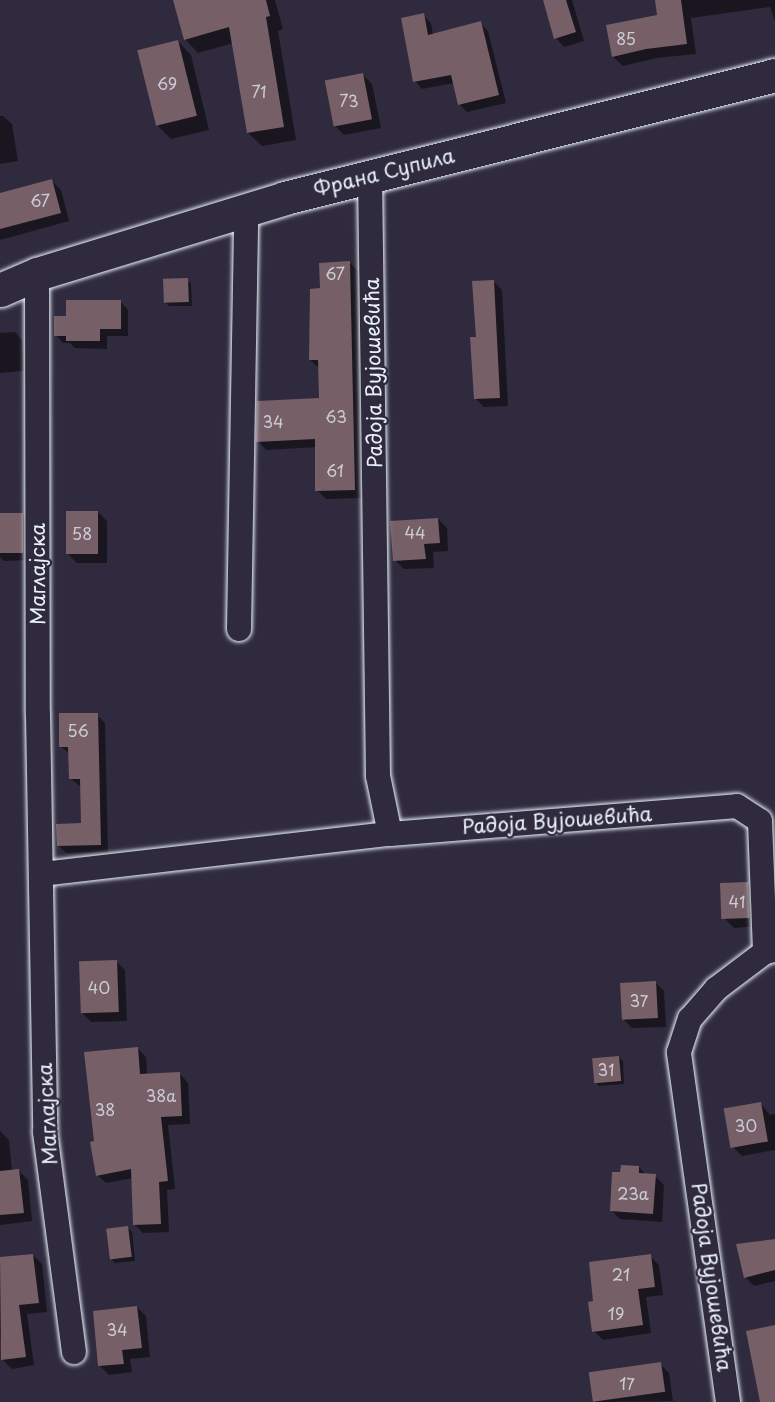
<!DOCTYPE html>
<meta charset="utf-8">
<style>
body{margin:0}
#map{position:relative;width:775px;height:1402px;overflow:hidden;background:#2f2a3d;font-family:"Playpen Sans",sans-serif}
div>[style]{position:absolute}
.shadow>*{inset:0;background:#0007}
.building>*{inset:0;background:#775f67;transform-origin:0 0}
.roads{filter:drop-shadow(0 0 2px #e8f1f8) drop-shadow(0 0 2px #e8f1f8)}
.street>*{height:24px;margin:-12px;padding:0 12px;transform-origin:12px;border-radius:12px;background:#2f2a3d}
.secondary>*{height:33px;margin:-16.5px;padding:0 16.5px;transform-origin:16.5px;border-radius:16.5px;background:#2f2a3d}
span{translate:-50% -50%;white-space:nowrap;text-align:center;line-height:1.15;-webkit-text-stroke:4.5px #2f2a3d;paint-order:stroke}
.number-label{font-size:16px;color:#ccccd4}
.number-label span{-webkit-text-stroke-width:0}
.street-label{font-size:20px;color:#e8f1f8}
</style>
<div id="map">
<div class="shadow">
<div style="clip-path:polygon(174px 0,275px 0,283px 29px,278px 31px,296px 140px,262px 146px,248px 133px,234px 43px,198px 53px,185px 39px)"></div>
<div style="clip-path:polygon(544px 0,572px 0,584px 41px,564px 47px,556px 38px)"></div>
<div style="clip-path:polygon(657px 0,775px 0,775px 21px,770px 7px,691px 18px,696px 54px,657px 58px,623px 66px,613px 57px,659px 16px)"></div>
<div style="clip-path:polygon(423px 15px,431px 23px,433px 35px,480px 23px,488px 31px,506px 103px,467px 112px,460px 105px,454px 83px,422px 89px,415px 81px)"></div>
<div style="clip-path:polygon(178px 41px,191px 55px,209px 130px,171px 139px,158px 126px)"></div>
<div style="clip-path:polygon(363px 75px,372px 84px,381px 128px,344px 135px,335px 126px)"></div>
<div style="clip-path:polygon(0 116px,3px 116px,12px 124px,18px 161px,0 164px)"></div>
<div style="clip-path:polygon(52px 181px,61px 190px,69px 221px,0 240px,0 194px)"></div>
<div style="clip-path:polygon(350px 263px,358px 271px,363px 498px,326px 499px,317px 490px,317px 447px,266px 450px,258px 441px,320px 400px,319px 368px,310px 360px,322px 290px)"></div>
<div style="clip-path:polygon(187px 280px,191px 284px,192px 306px,169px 306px,165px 302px)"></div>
<div style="clip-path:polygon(493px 281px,502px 290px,508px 406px,484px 407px,475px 398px,477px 339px)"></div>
<div style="clip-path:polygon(121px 302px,128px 310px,128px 336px,107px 336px,107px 349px,75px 348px,70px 343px,63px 343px,56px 335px,68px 318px)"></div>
<div style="clip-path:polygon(15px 332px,22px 340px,24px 371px,0 373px,0 333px)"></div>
<div style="clip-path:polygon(98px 512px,107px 521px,107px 563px,77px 563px,68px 554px)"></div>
<div style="clip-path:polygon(0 514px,23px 514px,32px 523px,32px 560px,4px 561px,0 557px)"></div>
<div style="clip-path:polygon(438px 519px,447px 528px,448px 551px,433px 552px,434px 568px,404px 569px,395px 560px)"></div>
<div style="clip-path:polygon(97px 715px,105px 723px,108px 852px,66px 853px,58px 845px,82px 825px,81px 787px,71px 779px,70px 754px,60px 746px)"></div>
<div style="clip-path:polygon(747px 883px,756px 892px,758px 926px,734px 928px,725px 919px)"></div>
<div style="clip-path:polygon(116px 961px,125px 970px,127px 1021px,91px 1022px,82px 1013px)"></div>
<div style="clip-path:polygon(655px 982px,664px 991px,666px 1027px,632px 1028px,623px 1019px)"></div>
<div style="clip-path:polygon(138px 1049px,146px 1057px,147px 1075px,180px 1074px,188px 1083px,190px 1124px,168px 1125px,175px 1189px,167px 1190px,169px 1232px,143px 1233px,135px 1225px,133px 1178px,106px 1183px,97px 1175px,95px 1142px)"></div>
<div style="clip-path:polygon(619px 1057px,623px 1061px,624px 1084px,599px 1086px,595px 1082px)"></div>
<div style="clip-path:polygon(761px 1104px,770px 1115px,775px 1114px,775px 1150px,742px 1156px,733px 1147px)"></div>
<div style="clip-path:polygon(0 1131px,9px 1140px,12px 1171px,19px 1171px,28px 1180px,32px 1221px,0 1225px)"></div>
<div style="clip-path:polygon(639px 1167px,646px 1175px,655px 1176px,664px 1185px,662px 1222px,620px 1219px,611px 1210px,621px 1174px)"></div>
<div style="clip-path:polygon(128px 1228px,132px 1232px,135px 1261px,115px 1263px,111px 1259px)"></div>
<div style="clip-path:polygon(775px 1241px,775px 1281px,754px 1286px,745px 1277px)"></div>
<div style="clip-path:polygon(33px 1255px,42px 1264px,47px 1312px,27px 1314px,34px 1365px,12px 1369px,3px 1360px,0 1336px,0 1259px)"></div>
<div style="clip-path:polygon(650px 1256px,659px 1265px,663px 1295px,646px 1297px,651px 1333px,603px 1340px,594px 1331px,595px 1303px)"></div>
<div style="clip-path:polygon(137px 1307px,146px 1316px,150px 1357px,130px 1359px,132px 1372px,109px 1375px,100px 1366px)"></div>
<div style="clip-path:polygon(660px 1364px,669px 1373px,673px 1401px,595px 1402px,591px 1374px)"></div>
</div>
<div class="building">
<div style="clip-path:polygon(173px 0,266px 0,270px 16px,266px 17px,284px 127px,247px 133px,229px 27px,184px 40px)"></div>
<div style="clip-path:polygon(543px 0,566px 0,576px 32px,554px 39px)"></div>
<div style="clip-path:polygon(655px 0,681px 0,687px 44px,646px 49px,612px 57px,606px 25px,657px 15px)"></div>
<div style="clip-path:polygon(424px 13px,428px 35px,481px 21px,499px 95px,458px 105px,451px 75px,413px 82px,401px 18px)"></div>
<div style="left:178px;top:40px;width:78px;height:42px;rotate:76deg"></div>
<div style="left:363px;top:73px;width:47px;height:39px;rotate:79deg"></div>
<div style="clip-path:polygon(52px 179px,61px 213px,0 229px,0 193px)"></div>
<div style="clip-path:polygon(350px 261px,355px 490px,315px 491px,315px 439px,256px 442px,257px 401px,319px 398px,318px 360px,309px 360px,310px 289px,320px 288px,319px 263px)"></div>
<div style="left:188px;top:278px;width:24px;height:25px;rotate:88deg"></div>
<div style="clip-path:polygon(494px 280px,500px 398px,474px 399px,470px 337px,476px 337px,472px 281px)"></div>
<div style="clip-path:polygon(66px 300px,121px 300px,121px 329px,100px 329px,100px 341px,66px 341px,66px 336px,54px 336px,54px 316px,66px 316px)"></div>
<div style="left:66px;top:511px;width:32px;height:43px"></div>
<div style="left:0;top:513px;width:23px;height:40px"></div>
<div style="clip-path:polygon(438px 518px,440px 543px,424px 544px,426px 559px,393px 561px,390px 521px)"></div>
<div style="clip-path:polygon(59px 713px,98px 713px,101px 845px,57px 846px,56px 824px,81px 823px,80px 779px,69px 779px,68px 747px,59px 747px)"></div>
<div style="left:748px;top:882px;width:36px;height:28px;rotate:88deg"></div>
<div style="left:117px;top:960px;width:52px;height:38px;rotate:88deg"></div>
<div style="left:656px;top:981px;width:37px;height:36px;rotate:87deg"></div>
<div style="clip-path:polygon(138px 1047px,140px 1074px,180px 1072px,182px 1116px,161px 1117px,168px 1181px,159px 1182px,161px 1224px,133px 1225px,131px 1169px,96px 1176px,90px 1142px,94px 1141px,84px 1052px)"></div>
<div style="left:619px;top:1056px;width:25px;height:27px;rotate:85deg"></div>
<div style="left:761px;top:1102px;width:40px;height:38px;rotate:80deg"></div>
<div style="clip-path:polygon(621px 1165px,639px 1166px,639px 1173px,656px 1174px,653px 1214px,610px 1211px,612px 1172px,620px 1172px)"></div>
<div style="clip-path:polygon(19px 1169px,24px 1213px,0 1215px,0 1171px)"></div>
<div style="left:128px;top:1226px;width:31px;height:22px;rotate:83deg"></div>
<div style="clip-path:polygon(775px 1239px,775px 1270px,744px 1278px,736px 1244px)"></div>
<div style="clip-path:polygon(33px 1254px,39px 1303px,19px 1305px,26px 1357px,1px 1360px,0 1257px)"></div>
<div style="clip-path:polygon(651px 1254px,655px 1287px,638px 1289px,643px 1325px,592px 1332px,588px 1302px,593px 1301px,589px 1262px)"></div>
<div style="clip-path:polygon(137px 1306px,142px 1348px,122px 1350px,124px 1364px,98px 1366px,93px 1311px)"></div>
<div style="clip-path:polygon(775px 1325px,775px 1402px,760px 1402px,746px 1331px)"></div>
<div style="left:661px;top:1362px;width:30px;height:73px;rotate:82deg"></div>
</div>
<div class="roads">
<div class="street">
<div style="left:370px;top:175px;width:601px;rotate:89.24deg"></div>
<div style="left:378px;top:776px;width:59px;rotate:78.3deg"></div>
<div style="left:37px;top:274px;width:440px;rotate:89.9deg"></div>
<div style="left:38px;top:714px;width:418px;rotate:89deg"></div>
<div style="left:45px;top:1132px;width:222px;rotate:82.5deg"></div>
<div style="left:239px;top:629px;width:419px;rotate:-89deg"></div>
<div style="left:42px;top:874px;width:350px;rotate:-6.6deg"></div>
<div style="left:390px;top:834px;width:348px;rotate:-4.6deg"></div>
<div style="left:737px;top:806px;width:27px;rotate:33deg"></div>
<div style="left:760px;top:821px;width:131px;rotate:87.8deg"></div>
<div style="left:728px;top:1402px;width:353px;rotate:-98deg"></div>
<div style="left:679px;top:1052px;width:35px;rotate:-72deg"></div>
<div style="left:690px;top:1019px;width:40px;rotate:-49deg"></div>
<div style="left:716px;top:989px;width:61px;rotate:-37.1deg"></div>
<div style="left:765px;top:952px;width:10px;rotate:-11deg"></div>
</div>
<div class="secondary">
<div style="left:0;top:290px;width:40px;rotate:-23.4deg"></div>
<div style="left:37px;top:274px;width:259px;rotate:-17deg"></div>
<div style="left:285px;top:198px;width:505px;rotate:-14.09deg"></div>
</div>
</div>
<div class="number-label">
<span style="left:626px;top:38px">85</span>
<span style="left:167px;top:83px">69</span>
<span style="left:259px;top:91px">71</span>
<span style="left:349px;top:100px">73</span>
<span style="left:40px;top:200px">67</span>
<span style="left:335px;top:273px">67</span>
<span style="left:336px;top:416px">63</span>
<span style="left:273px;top:421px">34</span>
<span style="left:335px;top:470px">61</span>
<span style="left:415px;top:532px">44</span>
<span style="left:82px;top:533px">58</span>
<span style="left:78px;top:730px">56</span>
<span style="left:737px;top:901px">41</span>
<span style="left:99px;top:987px">40</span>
<span style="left:639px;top:1000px">37</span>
<span style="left:606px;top:1069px">31</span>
<span style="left:161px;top:1095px">38a</span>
<span style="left:105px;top:1109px">38</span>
<span style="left:746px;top:1125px">30</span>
<span style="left:633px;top:1193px">23a</span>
<span style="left:621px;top:1274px">21</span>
<span style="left:616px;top:1313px">19</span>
<span style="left:117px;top:1329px">34</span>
<span style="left:627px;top:1383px">17</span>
</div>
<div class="street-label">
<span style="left:384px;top:172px;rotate:-14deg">Франа Супила</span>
<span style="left:373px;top:373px;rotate:-91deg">Радоја Вујошевића</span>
<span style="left:37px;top:574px;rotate:-90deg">Маглајска</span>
<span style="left:557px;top:820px;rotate:-4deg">Радоја Вујошевића</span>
<span style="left:47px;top:1114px;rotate:-93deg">Маглајска</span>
<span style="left:712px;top:1277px;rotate:82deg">Радоја Вујошевића</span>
</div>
</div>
